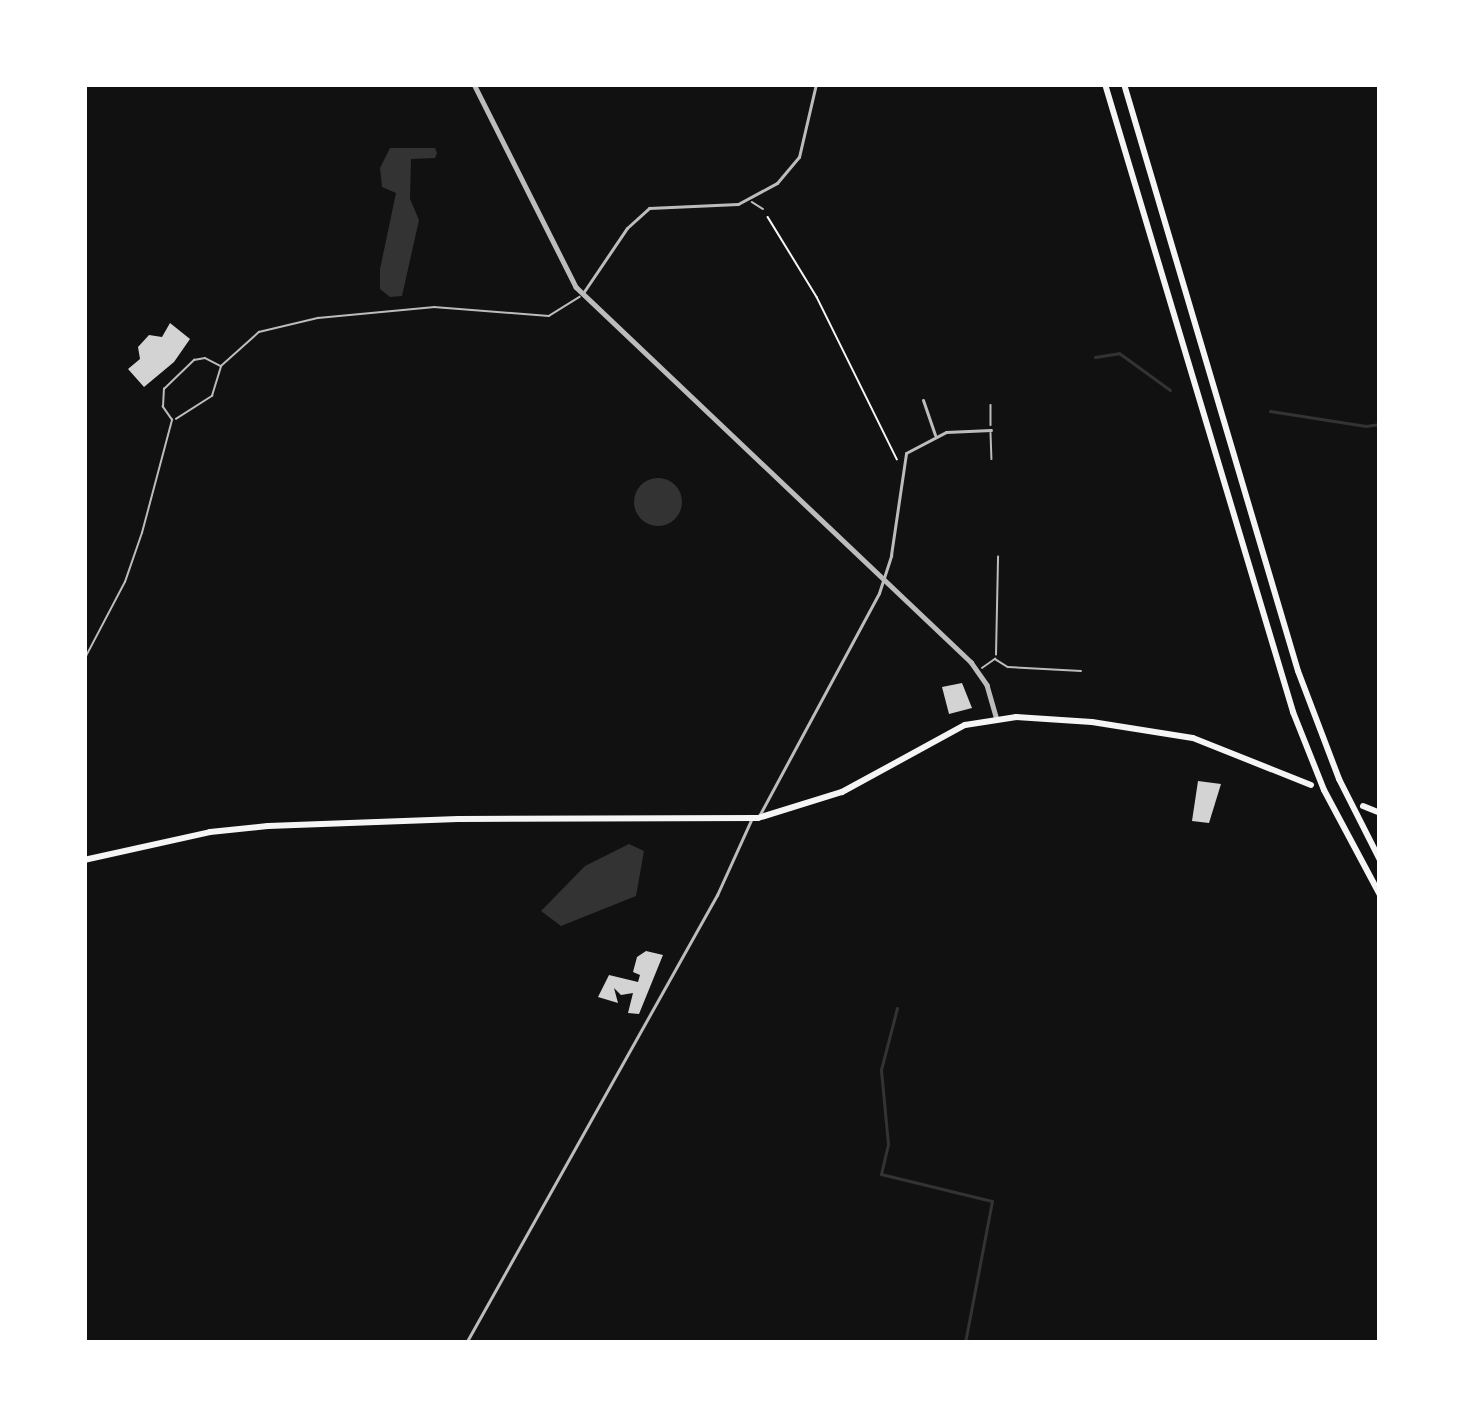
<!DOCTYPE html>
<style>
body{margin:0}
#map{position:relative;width:1464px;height:1427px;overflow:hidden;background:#111;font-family:Cabin,sans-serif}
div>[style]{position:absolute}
.water>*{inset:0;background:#333}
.round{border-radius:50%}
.stream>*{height:3px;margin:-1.5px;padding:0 1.5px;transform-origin:1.5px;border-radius:1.5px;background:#333}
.building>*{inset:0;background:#d3d3d3}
.path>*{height:1.5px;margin:-0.75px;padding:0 0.75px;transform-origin:0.75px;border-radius:0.75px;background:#f5f5f5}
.service>*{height:1.5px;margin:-0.75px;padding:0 0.75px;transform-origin:0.75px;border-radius:0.75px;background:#bcbcbc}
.minor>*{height:3px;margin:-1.5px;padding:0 1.5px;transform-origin:1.5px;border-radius:1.5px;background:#bcbcbc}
.tertiary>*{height:4.5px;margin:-2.25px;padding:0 2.25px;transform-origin:2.25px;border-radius:2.25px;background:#bcbcbc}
.primary>*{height:6px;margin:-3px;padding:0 3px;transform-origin:3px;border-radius:3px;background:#f5f5f5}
.motorway>*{height:6px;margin:-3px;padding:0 3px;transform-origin:3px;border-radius:3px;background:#f5f5f5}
span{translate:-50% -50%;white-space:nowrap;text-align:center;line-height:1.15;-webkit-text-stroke:9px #fff;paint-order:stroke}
.frame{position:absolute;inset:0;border:87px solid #fff;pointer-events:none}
</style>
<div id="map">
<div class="water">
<div style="clip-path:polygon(390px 148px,435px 148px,437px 153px,435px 158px,411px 159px,410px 199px,419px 220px,402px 296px,390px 297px,380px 289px,380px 269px,396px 193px,382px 187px,380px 168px)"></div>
<div class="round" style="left:634px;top:478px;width:48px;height:48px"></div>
<div style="clip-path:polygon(629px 844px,644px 851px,636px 896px,561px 926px,541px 911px,585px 866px)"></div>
</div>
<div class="stream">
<div style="left:1095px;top:357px;width:24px;rotate:-9deg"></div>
<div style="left:1119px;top:353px;width:63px;rotate:36deg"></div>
<div style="left:1270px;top:411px;width:97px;rotate:8.9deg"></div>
<div style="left:1366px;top:426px;width:14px;rotate:-8deg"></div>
<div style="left:897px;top:1008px;width:64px;rotate:104.5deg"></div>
<div style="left:881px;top:1070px;width:74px;rotate:84.6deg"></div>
<div style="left:888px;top:1144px;width:31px;rotate:103deg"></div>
<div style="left:881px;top:1174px;width:114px;rotate:13.7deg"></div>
<div style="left:992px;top:1201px;width:145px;rotate:100.8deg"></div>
</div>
<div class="building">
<div style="clip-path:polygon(170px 323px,190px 339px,174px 362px,144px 387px,128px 369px,140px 359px,138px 347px,149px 335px,162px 337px)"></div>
<div style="clip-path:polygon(962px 683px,972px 708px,949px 714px,942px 687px)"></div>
<div style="clip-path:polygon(1198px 781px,1221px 784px,1209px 823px,1192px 821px)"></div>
<div style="clip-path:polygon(646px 951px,663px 955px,639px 1014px,628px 1013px,633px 993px,621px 995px,614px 988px,618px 1003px,598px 997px,609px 975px,638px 982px,640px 975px,633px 972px,637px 957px)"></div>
</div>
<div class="path">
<div style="left:768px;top:217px;width:94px;rotate:58.5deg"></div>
<div style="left:817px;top:297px;width:181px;rotate:63.7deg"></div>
</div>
<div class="service">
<div style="left:752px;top:202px;width:13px;rotate:32deg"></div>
<div style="left:991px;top:405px;width:20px;rotate:90deg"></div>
<div style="left:176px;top:419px;width:43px;rotate:-32.6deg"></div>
<div style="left:212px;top:396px;width:31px;rotate:-73deg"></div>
<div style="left:991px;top:433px;width:26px;rotate:88deg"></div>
<div style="left:996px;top:655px;width:98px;rotate:-88.8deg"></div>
<div style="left:84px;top:660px;width:88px;rotate:-62.3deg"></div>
<div style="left:125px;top:582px;width:52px;rotate:-70.9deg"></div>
<div style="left:142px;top:533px;width:117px;rotate:-75.1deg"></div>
<div style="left:172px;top:420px;width:16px;rotate:-125deg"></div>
<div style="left:163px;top:407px;width:18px;rotate:-87deg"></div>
<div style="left:164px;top:389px;width:42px;rotate:-44deg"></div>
<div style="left:194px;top:360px;width:11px;rotate:-10deg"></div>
<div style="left:205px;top:358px;width:18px;rotate:27deg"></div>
<div style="left:221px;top:366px;width:51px;rotate:-41.8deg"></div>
<div style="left:259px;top:332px;width:61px;rotate:-13.3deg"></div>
<div style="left:318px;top:318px;width:117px;rotate:-5.4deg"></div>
<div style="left:434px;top:307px;width:115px;rotate:4.5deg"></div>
<div style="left:549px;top:316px;width:36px;rotate:-32deg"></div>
<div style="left:982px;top:668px;width:16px;rotate:-35deg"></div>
<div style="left:995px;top:659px;width:15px;rotate:32deg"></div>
<div style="left:1008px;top:667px;width:73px;rotate:3.1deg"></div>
</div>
<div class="minor">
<div style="left:583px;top:293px;width:78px;rotate:-55.9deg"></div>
<div style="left:627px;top:228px;width:30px;rotate:-42deg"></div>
<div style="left:649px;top:208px;width:89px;rotate:-2.6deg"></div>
<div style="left:738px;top:204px;width:44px;rotate:-28.3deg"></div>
<div style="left:777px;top:183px;width:34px;rotate:-50deg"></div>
<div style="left:799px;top:157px;width:75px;rotate:-76.9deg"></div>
<div style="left:923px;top:400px;width:37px;rotate:71deg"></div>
<div style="left:759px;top:816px;width:253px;rotate:-61.7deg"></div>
<div style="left:879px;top:593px;width:40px;rotate:-72deg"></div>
<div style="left:891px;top:555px;width:103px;rotate:-81.6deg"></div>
<div style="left:906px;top:453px;width:45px;rotate:-27.7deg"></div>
<div style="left:946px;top:432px;width:45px;rotate:-2.5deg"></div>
<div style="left:466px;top:1343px;width:514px;rotate:-60.74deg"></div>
<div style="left:717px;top:895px;width:82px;rotate:-65.6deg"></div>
</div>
<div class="tertiary">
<div style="left:474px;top:84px;width:227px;rotate:63.3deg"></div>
<div style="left:576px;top:287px;width:545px;rotate:43.51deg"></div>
<div style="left:971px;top:662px;width:28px;rotate:55deg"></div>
<div style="left:987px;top:685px;width:33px;rotate:74deg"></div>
</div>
<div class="primary">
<div style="left:1363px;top:806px;width:18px;rotate:22deg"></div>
<div style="left:84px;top:860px;width:129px;rotate:-12.5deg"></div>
<div style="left:210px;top:832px;width:58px;rotate:-5.9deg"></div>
<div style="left:268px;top:826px;width:190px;rotate:-2.1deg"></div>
<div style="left:458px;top:819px;width:300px;rotate:-0.2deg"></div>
<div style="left:758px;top:818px;width:88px;rotate:-17.2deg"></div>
<div style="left:842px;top:792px;width:140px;rotate:-28.6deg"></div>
<div style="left:965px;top:725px;width:52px;rotate:-8.9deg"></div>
<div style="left:1016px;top:717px;width:76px;rotate:3.8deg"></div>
<div style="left:1092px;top:722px;width:102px;rotate:9deg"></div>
<div style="left:1193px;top:738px;width:127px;rotate:21.7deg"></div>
</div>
<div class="motorway">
<div style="left:1105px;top:84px;width:656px;rotate:73.33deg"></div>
<div style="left:1293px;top:712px;width:84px;rotate:68.3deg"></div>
<div style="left:1324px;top:790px;width:119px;rotate:61.9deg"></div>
<div style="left:1124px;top:84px;width:612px;rotate:73.49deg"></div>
<div style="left:1298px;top:671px;width:116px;rotate:69.2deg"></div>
<div style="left:1339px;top:779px;width:91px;rotate:63.2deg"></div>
</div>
<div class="frame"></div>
</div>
